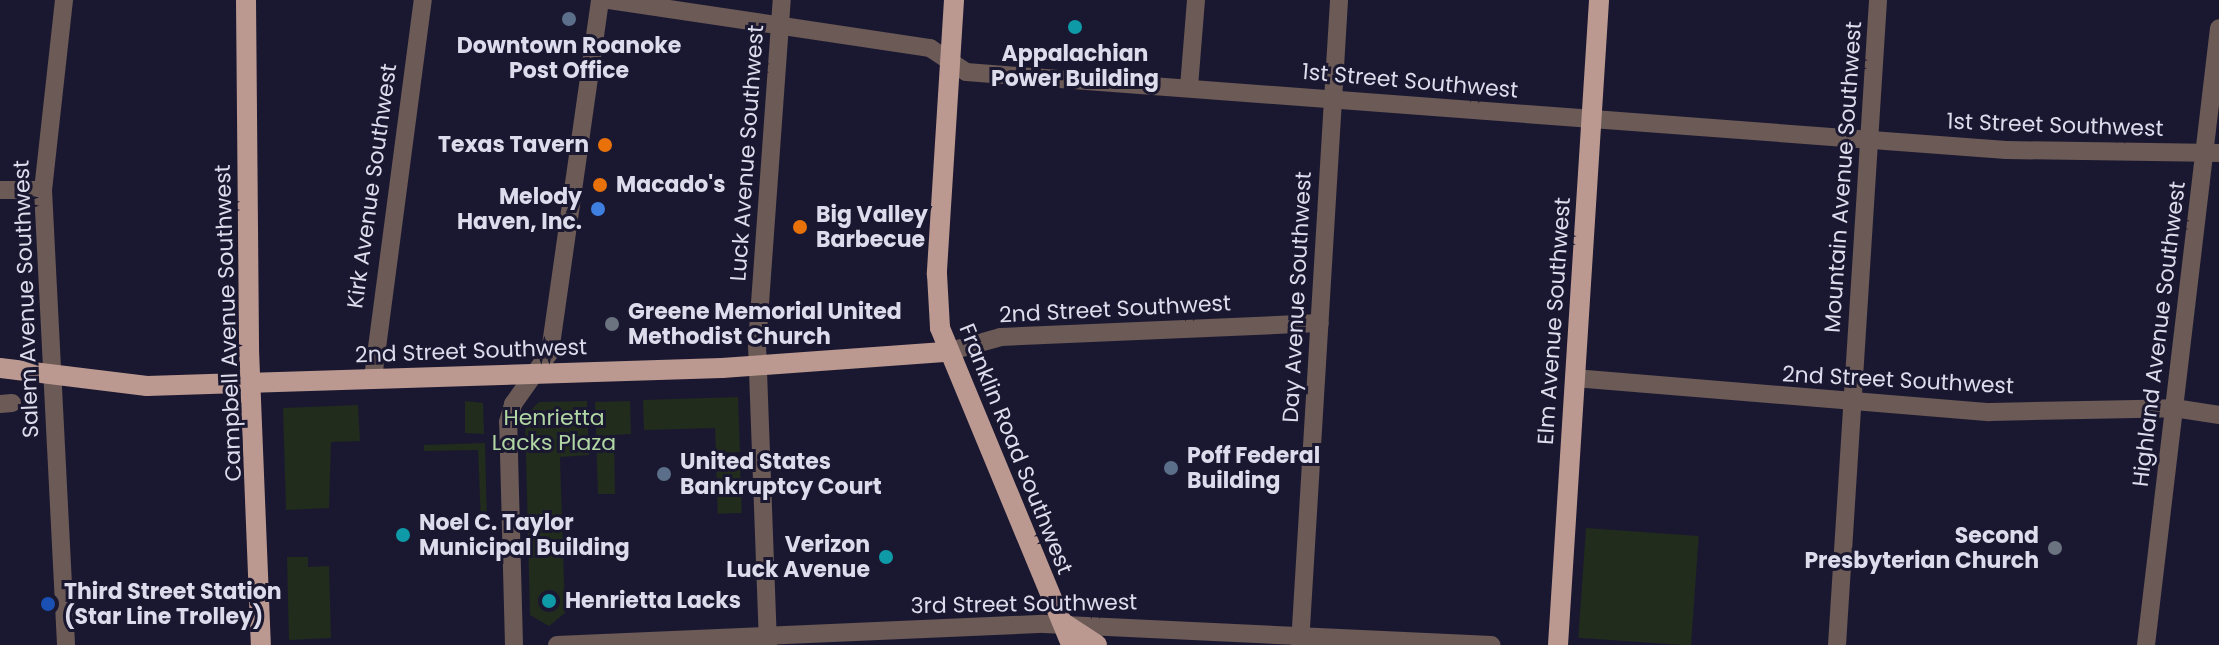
<!DOCTYPE html>
<style>
body{margin:0}
#map{position:relative;width:2219px;height:645px;overflow:hidden;background:#1a1830;font-family:Poppins,sans-serif}
div>[style]{position:absolute}
.green>*{inset:0;background:#212c1d;transform-origin:0 0}
.minor>*{height:18px;margin:-9px;padding:0 9px;transform-origin:9px;border-radius:9px;background:#6b5a56}
.major>*{height:20px;margin:-10px;padding:0 10px;transform-origin:10px;border-radius:10px;background:#bc9990}
.dots>*{width:22px;height:22px;translate:-50% -50%;box-sizing:border-box;border:4px solid #1a1830;border-radius:50%}
span{translate:-50% -50%;white-space:nowrap;text-align:center;line-height:1.15;-webkit-text-stroke:6px #1a1830;paint-order:stroke}
.poi-label{font-size:22px;color:#dcdcec;font-weight:700}
.right{translate:-100% -50%;text-align:right}
.left{translate:0 -50%;text-align:left}
.street-label{font-size:22px;color:#dcdcec}
.park-label{font-size:22px;color:#b0d6a3}
</style>
<div id="map">
<div class="green">
<div style="clip-path:polygon(738px 397px,740px 452px,716px 453px,715px 428px,644px 430px,643px 400px)"></div>
<div style="clip-path:polygon(465px 401px,483px 403px,484px 434px,465px 433px)"></div>
<div style="clip-path:polygon(587px 401px,589px 455px,560px 457px,565px 613px,549px 626px,530px 615px,525px 416px,539px 402px)"></div>
<div style="clip-path:polygon(630px 401px,631px 434px,614px 435px,615px 494px,598px 494px,595px 402px)"></div>
<div style="clip-path:polygon(358px 405px,360px 441px,331px 442px,329px 508px,286px 510px,283px 408px)"></div>
<div style="clip-path:polygon(485px 443px,487px 521px,481px 521px,478px 450px,424px 451px,424px 445px)"></div>
<div style="left:740px;top:461px;width:52px;height:24px;rotate:88deg"></div>
<div style="left:1586px;top:528px;width:113px;height:110px;rotate:4deg"></div>
<div style="clip-path:polygon(287px 557px,308px 557px,308px 567px,329px 566px,331px 638px,289px 640px)"></div>
</div>
<div class="minor">
<div style="left:64px;top:0;width:191px;rotate:96.3deg"></div>
<div style="left:43px;top:190px;width:456px;rotate:87.1deg"></div>
<div style="left:609px;top:0;width:325px;rotate:8.5deg"></div>
<div style="left:930px;top:48px;width:43px;rotate:33.7deg"></div>
<div style="left:966px;top:72px;width:1043px;rotate:4.29deg"></div>
<div style="left:2006px;top:150px;width:213px;rotate:0.8deg"></div>
<div style="left:1189px;top:87px;width:87px;rotate:-85.4deg"></div>
<div style="left:0;top:190px;width:43px"></div>
<div style="left:947px;top:352px;width:56px;rotate:-15.5deg"></div>
<div style="left:1001px;top:337px;width:319px;rotate:-2.5deg"></div>
<div style="left:373px;top:378px;width:381px;rotate:-82.5deg"></div>
<div style="left:1574px;top:378px;width:417px;rotate:4.7deg"></div>
<div style="left:1990px;top:412px;width:184px;rotate:-1.2deg"></div>
<div style="left:2174px;top:408px;width:46px;rotate:8.8deg"></div>
<div style="left:0;top:404px;width:12px;rotate:-5deg"></div>
<div style="left:768px;top:644px;width:299px;rotate:-92.1deg"></div>
<div style="left:757px;top:345px;width:346px;rotate:-85.9deg"></div>
<div style="left:1300px;top:644px;width:645px;rotate:-86.53deg"></div>
<div style="left:514px;top:645px;width:223px;rotate:-91.5deg"></div>
<div style="left:508px;top:422px;width:19px;rotate:-74deg"></div>
<div style="left:513px;top:404px;width:64px;rotate:-54.6deg"></div>
<div style="left:550px;top:352px;width:356px;rotate:-81.9deg"></div>
<div style="left:557px;top:645px;width:487px;rotate:-2.5deg"></div>
<div style="left:1044px;top:624px;width:448px;rotate:2.7deg"></div>
<div style="left:1837px;top:645px;width:646px;rotate:-86.36deg"></div>
<div style="left:2146px;top:645px;width:621px;rotate:-83.25deg"></div>
</div>
<div class="major">
<div style="left:246px;top:0;width:350px;rotate:89.5deg"></div>
<div style="left:249px;top:350px;width:295px;rotate:87.7deg"></div>
<div style="left:954px;top:0;width:275px;rotate:93.6deg"></div>
<div style="left:937px;top:274px;width:54px;rotate:86.8deg"></div>
<div style="left:940px;top:328px;width:343px;rotate:67.5deg"></div>
<div style="left:0;top:368px;width:148px;rotate:7deg"></div>
<div style="left:147px;top:386px;width:575px;rotate:-1.79deg"></div>
<div style="left:722px;top:368px;width:226px;rotate:-4.1deg"></div>
<div style="left:1065px;top:624px;width:38px;rotate:33deg"></div>
<div style="left:1558px;top:645px;width:646px;rotate:-86.36deg"></div>
</div>
<div class="dots">
<div style="left:569px;top:19px;background:#5c6f8a"></div>
<div style="left:1075px;top:27px;background:#0f9aa8"></div>
<div style="left:605px;top:145px;background:#e8710a"></div>
<div style="left:600px;top:185px;background:#e8710a"></div>
<div style="left:598px;top:209px;background:#3f7fe0"></div>
<div style="left:800px;top:227px;background:#e8710a"></div>
<div style="left:612px;top:324px;background:#6b7280"></div>
<div style="left:1171px;top:468px;background:#5c6f8a"></div>
<div style="left:664px;top:474px;background:#5c6f8a"></div>
<div style="left:403px;top:535px;background:#0f9aa8"></div>
<div style="left:2055px;top:548px;background:#6b7280"></div>
<div style="left:886px;top:557px;background:#0f9aa8"></div>
<div style="left:549px;top:601px;background:#0f9aa8"></div>
<div style="left:48px;top:604px;background:#1a4fb4"></div>
</div>
<div class="poi-label">
<span style="left:569px;top:58px">Downtown Roanoke<br>Post Office</span>
<span style="left:1075px;top:66px">Appalachian<br>Power Building</span>
<span class="right" style="left:589px;top:145px">Texas Tavern</span>
<span class="left" style="left:616px;top:185px">Macado's</span>
<span class="right" style="left:582px;top:209px">Melody<br>Haven, Inc.</span>
<span class="left" style="left:816px;top:227px">Big Valley<br>Barbecue</span>
<span class="left" style="left:628px;top:324px">Greene Memorial United<br>Methodist Church</span>
<span class="left" style="left:1187px;top:468px">Poff Federal<br>Building</span>
<span class="left" style="left:680px;top:474px">United States<br>Bankruptcy Court</span>
<span class="left" style="left:419px;top:535px">Noel C. Taylor<br>Municipal Building</span>
<span class="right" style="left:2039px;top:548px">Second<br>Presbyterian Church</span>
<span class="right" style="left:870px;top:557px">Verizon<br>Luck Avenue</span>
<span class="left" style="left:64px;top:604px">Third Street Station<br>(Star Line Trolley)</span>
<span class="left" style="left:565px;top:601px">Henrietta Lacks</span>
</div>
<div class="street-label">
<span style="left:1410px;top:81px;rotate:5deg">1st Street Southwest</span>
<span style="left:2055px;top:125px;rotate:2deg">1st Street Southwest</span>
<span style="left:747px;top:153px;rotate:-86deg">Luck Avenue Southwest</span>
<span style="left:1843px;top:177px;rotate:-86deg">Mountain Avenue Southwest</span>
<span style="left:372px;top:186px;rotate:-82deg">Kirk Avenue Southwest</span>
<span style="left:1297px;top:297px;rotate:-87deg">Day Avenue Southwest</span>
<span style="left:26px;top:299px;rotate:-92deg">Salem Avenue Southwest</span>
<span style="left:1115px;top:309px;rotate:-3deg">2nd Street Southwest</span>
<span style="left:1554px;top:321px;rotate:-86deg">Elm Avenue Southwest</span>
<span style="left:228px;top:323px;rotate:-92deg">Campbell Avenue Southwest</span>
<span style="left:2159px;top:334px;rotate:-83deg">Highland Avenue Southwest</span>
<span style="left:471px;top:351px;rotate:-2deg">2nd Street Southwest</span>
<span style="left:1898px;top:380px;rotate:3deg">2nd Street Southwest</span>
<span style="left:1016px;top:449px;rotate:68deg">Franklin Road Southwest</span>
<span style="left:1024px;top:604px;rotate:-1deg">3rd Street Southwest</span>
</div>
<div class="park-label">
<span style="left:554px;top:430px">Henrietta<br>Lacks Plaza</span>
</div>
</div>
